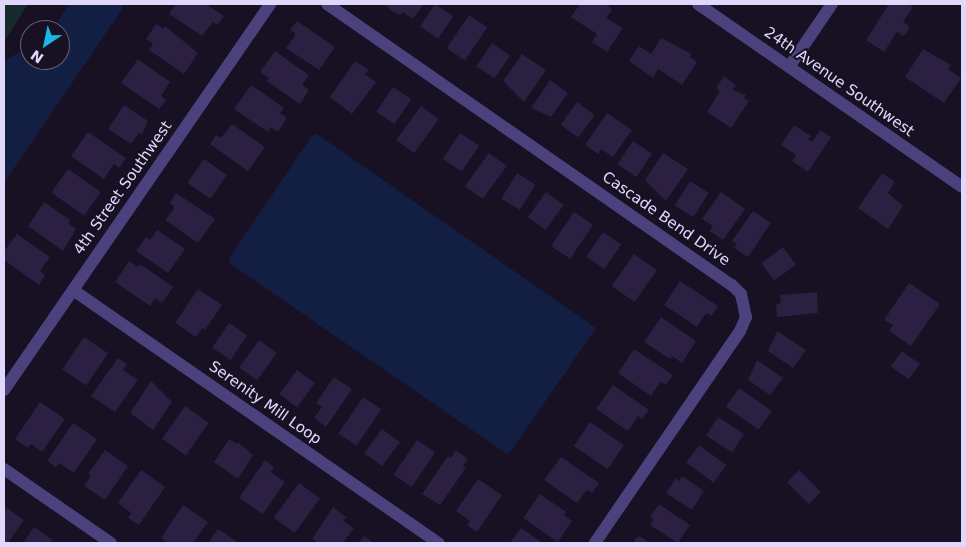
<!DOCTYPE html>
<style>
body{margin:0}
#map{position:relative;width:966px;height:547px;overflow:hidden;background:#171123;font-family:"DejaVu Sans",sans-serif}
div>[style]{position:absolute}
.green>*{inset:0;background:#152b2d}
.water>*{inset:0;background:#121e42}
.building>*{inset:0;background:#2b1f42;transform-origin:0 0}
.minor>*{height:12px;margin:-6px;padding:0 6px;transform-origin:6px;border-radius:6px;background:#4b417d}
span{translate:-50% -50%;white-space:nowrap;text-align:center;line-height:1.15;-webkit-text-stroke:4px #171123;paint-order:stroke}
.street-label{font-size:15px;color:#e0d8fb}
.frame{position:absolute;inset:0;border:5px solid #e0d8fb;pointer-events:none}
.north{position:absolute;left:20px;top:20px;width:50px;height:50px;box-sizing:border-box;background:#171123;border:1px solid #676179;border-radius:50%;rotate:214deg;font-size:14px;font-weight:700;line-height:20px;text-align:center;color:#e0d8fb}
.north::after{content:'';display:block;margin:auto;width:18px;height:22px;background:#19b7e5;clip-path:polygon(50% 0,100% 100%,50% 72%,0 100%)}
</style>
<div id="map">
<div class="green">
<div style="clip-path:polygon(4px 4px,28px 4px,4px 42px)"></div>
</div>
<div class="water">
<div style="clip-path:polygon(69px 4px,122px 4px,123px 8px,4px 183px,4px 61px,30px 46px,30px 60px,60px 60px,60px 30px,52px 30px)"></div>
<div style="clip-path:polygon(317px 134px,596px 328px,511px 451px,507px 454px,229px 263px,231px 255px,312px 136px)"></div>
</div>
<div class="building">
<div style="clip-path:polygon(176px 4px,206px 4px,224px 16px,217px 25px,213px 22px,202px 36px,169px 14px)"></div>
<div style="clip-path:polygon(389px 4px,424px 4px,413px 19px,403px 12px,400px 15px,392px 11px,387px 7px)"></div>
<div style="left:435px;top:4px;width:22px;height:27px;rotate:34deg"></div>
<div style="clip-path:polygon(580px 4px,607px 4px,612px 10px,606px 18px,623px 28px,607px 52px,592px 42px,597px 34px,571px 17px)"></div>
<div style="clip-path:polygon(889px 4px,908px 4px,913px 7px,903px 22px,910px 27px,904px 36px,897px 32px,884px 52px,866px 40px)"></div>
<div style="left:469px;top:15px;width:22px;height:40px;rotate:34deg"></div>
<div style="clip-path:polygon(297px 21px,335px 47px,319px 70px,286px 48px,294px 37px,295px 33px,290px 30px)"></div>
<div style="clip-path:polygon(156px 24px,164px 29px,165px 26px,198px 53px,184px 74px,149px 50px,153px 44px,146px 39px)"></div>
<div style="clip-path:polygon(661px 38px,692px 54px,690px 57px,697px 62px,682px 85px,658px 69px,653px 78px,629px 61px,639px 46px,651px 54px)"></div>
<div style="left:492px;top:43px;width:22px;height:28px;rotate:34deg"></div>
<div style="clip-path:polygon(923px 49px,951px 65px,948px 69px,961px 78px,944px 103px,905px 77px)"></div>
<div style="clip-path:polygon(275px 51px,309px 75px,302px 85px,309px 90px,300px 104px,267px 81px,269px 78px,260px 72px)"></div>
<div style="clip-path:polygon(522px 54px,546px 70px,524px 102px,503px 81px)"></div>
<div style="clip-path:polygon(138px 59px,170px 82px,161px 96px,166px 100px,159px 109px,121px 83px)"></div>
<div style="clip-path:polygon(355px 61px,369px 70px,365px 74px,376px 82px,352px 114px,330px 97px)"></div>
<div style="clip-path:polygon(724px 76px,736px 85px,732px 90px,746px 95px,744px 98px,749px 101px,731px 128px,707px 112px,720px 91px,716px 88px)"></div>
<div style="clip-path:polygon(550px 80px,568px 93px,551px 117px,531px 108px)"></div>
<div style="clip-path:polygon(251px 85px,284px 108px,280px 113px,287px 118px,278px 132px,271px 127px,268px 132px,234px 109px)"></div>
<div style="left:393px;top:87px;width:22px;height:30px;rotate:34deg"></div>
<div style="left:577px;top:102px;width:22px;height:28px;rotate:36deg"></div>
<div style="clip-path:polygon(124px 105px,148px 121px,142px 135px,139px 133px,131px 144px,108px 129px)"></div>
<div style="left:421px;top:106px;width:22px;height:42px;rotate:36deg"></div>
<div style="clip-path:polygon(607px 113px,632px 130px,613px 157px,601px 149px,598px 154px,585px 145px)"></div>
<div style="clip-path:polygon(232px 124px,265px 147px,248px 171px,210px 144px,216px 135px,221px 138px)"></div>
<div style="clip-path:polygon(794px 125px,811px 136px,808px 139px,812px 142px,820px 130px,831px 137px,808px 172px,792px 161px,796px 155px,781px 145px)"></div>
<div style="clip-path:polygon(88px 132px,126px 158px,119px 168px,114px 164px,104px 179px,71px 156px)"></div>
<div style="left:460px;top:133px;width:23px;height:31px;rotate:34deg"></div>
<div style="left:633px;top:141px;width:23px;height:28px;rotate:34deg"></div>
<div style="left:489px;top:153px;width:22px;height:41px;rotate:36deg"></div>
<div style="clip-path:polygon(663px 153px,688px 169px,666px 201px,645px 180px)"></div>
<div style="left:204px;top:159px;width:28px;height:29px;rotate:35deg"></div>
<div style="left:68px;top:169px;width:40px;height:29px;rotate:35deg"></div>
<div style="left:517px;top:173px;width:22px;height:30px;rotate:32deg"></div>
<div style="clip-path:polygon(882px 173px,895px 182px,888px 193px,903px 206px,888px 229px,858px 208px)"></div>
<div style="left:690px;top:181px;width:22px;height:29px;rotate:32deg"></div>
<div style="left:546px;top:192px;width:22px;height:31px;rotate:36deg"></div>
<div style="clip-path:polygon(721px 192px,745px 209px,723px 240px,710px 231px,713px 226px,702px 219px)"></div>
<div style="clip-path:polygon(176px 193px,215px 219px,198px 243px,165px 220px,173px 210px,174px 206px,170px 203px)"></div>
<div style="clip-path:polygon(44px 202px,70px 220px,68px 223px,76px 229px,63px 251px,28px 226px)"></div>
<div style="clip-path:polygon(753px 211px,771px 223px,748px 257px,734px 248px,737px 244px,732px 241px)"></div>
<div style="left:574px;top:212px;width:23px;height:41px;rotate:34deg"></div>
<div style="clip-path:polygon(157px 230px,185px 249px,168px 273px,136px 251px,146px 237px,150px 240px)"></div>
<div style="left:603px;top:232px;width:22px;height:30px;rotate:34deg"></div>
<div style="clip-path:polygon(17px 234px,50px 257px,40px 271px,45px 275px,39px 285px,4px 260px,4px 251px)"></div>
<div style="left:783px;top:247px;width:22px;height:27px;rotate:54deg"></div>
<div style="left:634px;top:254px;width:28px;height:39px;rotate:35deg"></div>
<div style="clip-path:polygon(129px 261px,138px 267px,140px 264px,173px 287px,162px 303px,155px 298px,150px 306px,115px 282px)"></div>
<div style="clip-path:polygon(680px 281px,718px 306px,711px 316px,707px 313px,704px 316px,697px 327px,664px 305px)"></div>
<div style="clip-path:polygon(909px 283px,940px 304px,911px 346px,889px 331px,893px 325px,884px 320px)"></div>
<div style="clip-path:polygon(198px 289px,222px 305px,205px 330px,202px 328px,196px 337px,175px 323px)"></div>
<div style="clip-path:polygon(817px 292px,818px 313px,777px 317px,776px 304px,781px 303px,780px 295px)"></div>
<div style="clip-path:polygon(661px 317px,696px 341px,682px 363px,672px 356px,670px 359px,644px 342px)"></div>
<div style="left:229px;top:323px;width:22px;height:30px;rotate:34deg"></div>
<div style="clip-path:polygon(777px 331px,806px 350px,793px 368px,768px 351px)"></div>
<div style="left:84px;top:337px;width:29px;height:39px;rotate:34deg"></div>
<div style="left:259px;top:340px;width:22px;height:34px;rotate:36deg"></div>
<div style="clip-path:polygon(634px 349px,673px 375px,666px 385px,661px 382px,658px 385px,651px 396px,618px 373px)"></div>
<div style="left:902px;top:351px;width:22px;height:19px;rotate:36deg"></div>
<div style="clip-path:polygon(118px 358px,127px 364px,123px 370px,138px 380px,115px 412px,91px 396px)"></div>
<div style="clip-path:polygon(757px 360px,783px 378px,770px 395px,748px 380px)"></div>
<div style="left:297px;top:370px;width:22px;height:30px;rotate:36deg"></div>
<div style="clip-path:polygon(334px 377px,352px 389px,326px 427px,314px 418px,322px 407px,316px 403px)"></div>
<div style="clip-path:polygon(151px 381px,172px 402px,153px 430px,130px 413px)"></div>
<div style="clip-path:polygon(613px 385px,649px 410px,642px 419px,638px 416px,628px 431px,596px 409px)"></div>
<div style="left:739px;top:388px;width:40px;height:23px;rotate:35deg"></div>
<div style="left:363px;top:397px;width:22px;height:44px;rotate:34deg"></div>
<div style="clip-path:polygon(40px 402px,65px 419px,42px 452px,31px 444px,28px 448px,15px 439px)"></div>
<div style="left:185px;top:406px;width:29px;height:40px;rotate:35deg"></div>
<div style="left:718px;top:417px;width:31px;height:22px;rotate:33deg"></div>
<div style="left:590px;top:422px;width:41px;height:29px;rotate:34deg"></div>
<div style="clip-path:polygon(73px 423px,97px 439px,74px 473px,59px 463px,56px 467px,47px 461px)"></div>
<div style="left:382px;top:429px;width:22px;height:30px;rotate:36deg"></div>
<div style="clip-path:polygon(229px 439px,237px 444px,238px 442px,253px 455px,238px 479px,214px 462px)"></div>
<div style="left:417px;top:440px;width:22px;height:42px;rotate:34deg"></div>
<div style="left:699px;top:445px;width:34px;height:22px;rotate:36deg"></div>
<div style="clip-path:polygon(105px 450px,128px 466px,105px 500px,84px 486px,91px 476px,88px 474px)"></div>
<div style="clip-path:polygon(456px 450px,468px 459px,463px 466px,466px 468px,440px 505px,422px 494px,448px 456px,451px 458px)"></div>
<div style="clip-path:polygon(561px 457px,599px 483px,592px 493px,588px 490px,585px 492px,577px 503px,544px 480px)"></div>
<div style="clip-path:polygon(265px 460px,274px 467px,271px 472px,285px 482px,263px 514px,239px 498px)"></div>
<div style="clip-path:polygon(141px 470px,165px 487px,139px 525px,128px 518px,131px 513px,118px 503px)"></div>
<div style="left:799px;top:470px;width:31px;height:17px;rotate:45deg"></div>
<div style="clip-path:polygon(682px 476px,704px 491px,692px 510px,666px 493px,676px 478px,679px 481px)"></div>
<div style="clip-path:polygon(478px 479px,502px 495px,477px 532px,467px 525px,470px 521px,456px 511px)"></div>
<div style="left:299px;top:483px;width:26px;height:43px;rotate:36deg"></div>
<div style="clip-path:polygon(540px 494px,566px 512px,564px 515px,572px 521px,558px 542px,523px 518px)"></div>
<div style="clip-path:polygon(659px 504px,690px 525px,678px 543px,650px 525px,654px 519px,650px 517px)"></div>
<div style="clip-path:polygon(183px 505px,208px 522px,193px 543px,168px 543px,161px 538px)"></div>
<div style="clip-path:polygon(5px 507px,24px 520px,8px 543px,4px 543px)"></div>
<div style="clip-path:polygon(333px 507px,346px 517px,343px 521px,354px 528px,343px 543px,318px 543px,312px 539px)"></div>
<div style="clip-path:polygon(34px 527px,53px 540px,50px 543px,23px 543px)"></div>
<div style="clip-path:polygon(521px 528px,543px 543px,510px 543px)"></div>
<div style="clip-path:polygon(218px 529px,239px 543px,208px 543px)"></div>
<div style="clip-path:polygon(364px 536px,374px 543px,359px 543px)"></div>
<div style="clip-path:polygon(637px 537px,641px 537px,650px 543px,633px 543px)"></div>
</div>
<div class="minor">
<div style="left:327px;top:4px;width:493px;rotate:34.8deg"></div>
<div style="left:732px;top:285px;width:13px;rotate:45deg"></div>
<div style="left:741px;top:294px;width:24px;rotate:78deg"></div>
<div style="left:746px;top:317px;width:15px;rotate:113deg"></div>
<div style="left:740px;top:331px;width:257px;rotate:124.4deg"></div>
<div style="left:698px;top:4px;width:321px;rotate:34.7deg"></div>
<div style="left:789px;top:67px;width:76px;rotate:-55.7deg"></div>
<div style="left:73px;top:290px;width:445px;rotate:34.7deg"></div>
<div style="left:4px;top:390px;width:469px;rotate:-55.4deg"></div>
<div style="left:4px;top:469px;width:130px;rotate:34.7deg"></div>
</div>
<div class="street-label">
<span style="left:839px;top:82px;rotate:35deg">24th Avenue Southwest</span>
<span style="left:123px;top:188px;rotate:-55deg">4th Street Southwest</span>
<span style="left:666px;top:219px;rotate:35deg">Cascade Bend Drive</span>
<span style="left:265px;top:403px;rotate:35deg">Serenity Mill Loop</span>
</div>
<div class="frame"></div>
<div class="north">N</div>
</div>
